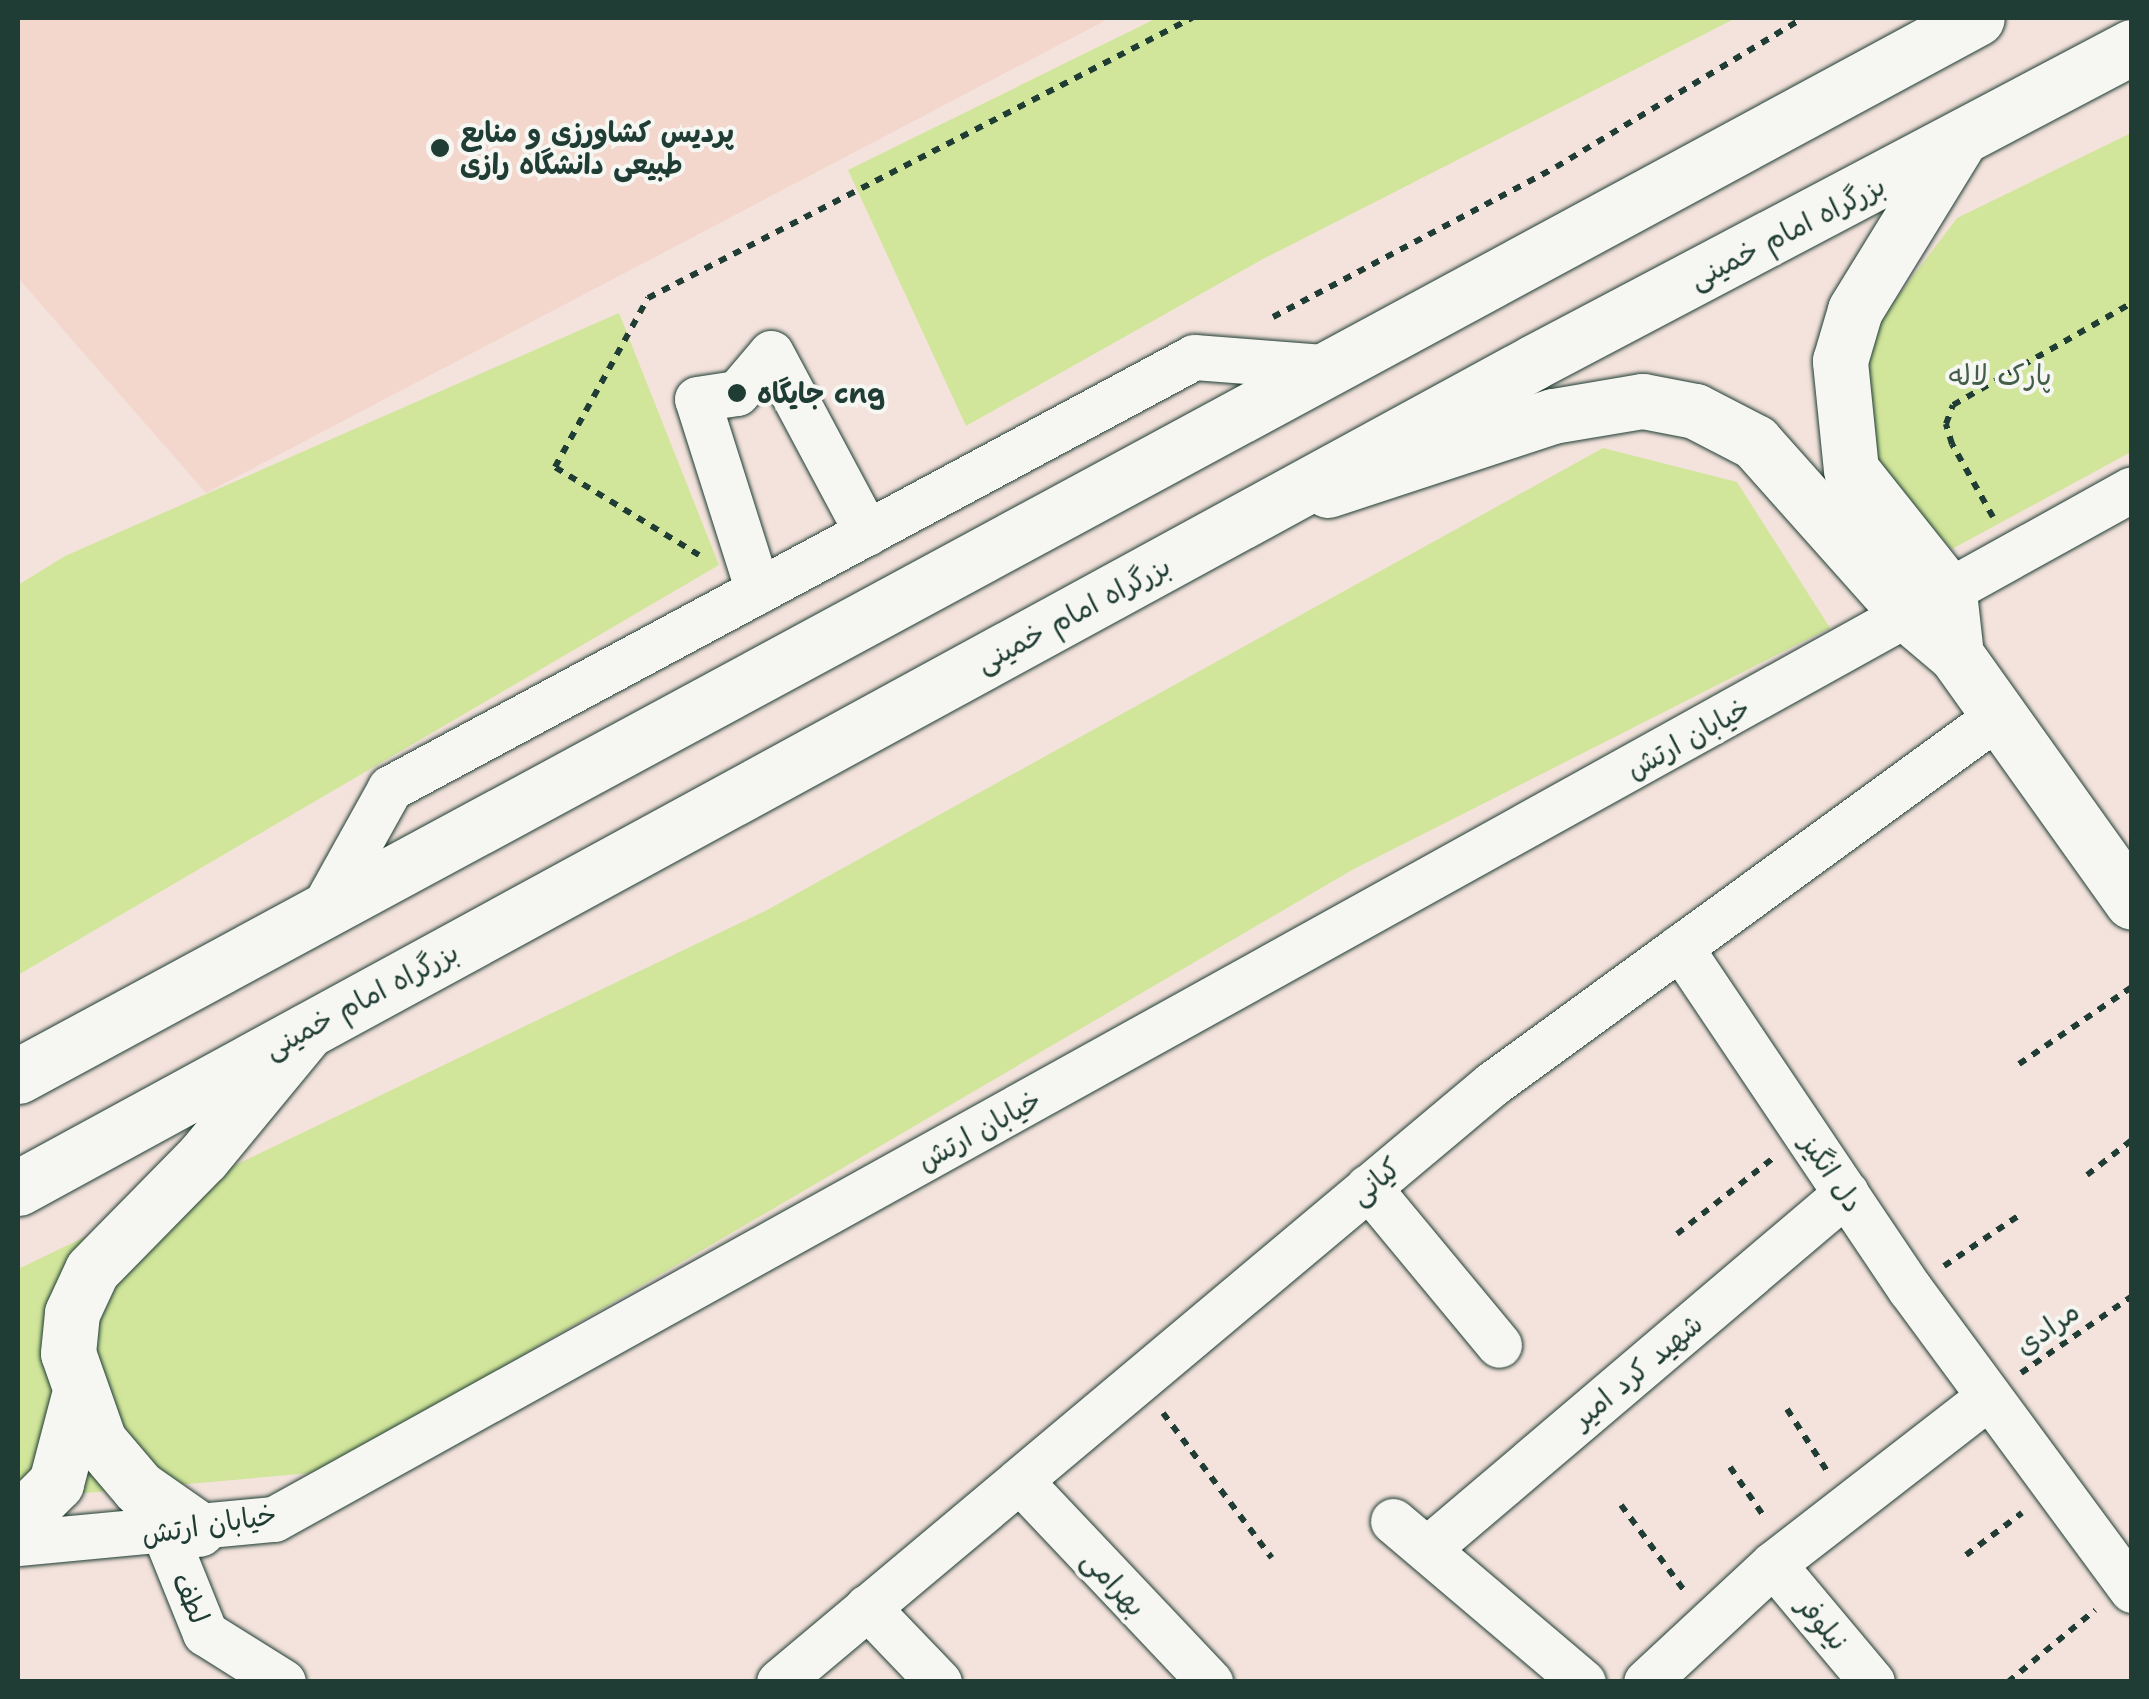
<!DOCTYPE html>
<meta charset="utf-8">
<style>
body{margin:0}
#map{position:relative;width:2149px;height:1699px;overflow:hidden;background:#f4e3dc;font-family:"Shantell Sans","Playpen Sans Arabic",sans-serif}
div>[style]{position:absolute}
.built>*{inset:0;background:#f3d6cc}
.green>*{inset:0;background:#d1e69b}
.path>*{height:6px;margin-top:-3px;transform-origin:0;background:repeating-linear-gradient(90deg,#1f3d34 0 8px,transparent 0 16px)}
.roads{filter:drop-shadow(0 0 2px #1f3d34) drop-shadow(0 0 2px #1f3d34)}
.minor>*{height:45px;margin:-22.5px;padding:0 22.5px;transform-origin:22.5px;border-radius:22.5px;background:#f6f6f2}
.major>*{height:55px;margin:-27.5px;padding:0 27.5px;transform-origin:27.5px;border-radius:27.5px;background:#f6f6f2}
.highway>*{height:55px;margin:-27.5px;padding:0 27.5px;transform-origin:27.5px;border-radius:27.5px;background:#f6f6f2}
.dots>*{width:28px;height:28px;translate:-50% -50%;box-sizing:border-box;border:5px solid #f6f6f2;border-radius:50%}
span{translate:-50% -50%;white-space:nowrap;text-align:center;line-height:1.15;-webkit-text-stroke:8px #f6f6f2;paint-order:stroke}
.poi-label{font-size:28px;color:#1f3d34;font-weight:700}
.left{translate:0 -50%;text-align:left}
.street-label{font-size:28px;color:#1f3d34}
.park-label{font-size:28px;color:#435f49}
.frame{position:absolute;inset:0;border:20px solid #1f3d34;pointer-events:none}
</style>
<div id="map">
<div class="built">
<div style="clip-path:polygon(18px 18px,1110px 18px,206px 493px,18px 278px)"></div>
</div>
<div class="green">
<div style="clip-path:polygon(1157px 18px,1736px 18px,1263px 259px,966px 426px,848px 170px)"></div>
<div style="clip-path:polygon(2131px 133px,2131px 452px,1952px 549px,1873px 462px,1866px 338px,1957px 218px)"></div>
<div style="clip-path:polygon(619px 313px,719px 565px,18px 975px,18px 585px,65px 556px)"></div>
<div style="clip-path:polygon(1603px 448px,1737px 482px,1830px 628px,1352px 870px,323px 1472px,18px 1499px,18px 1269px,767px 910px)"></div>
</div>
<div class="path">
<div style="left:1273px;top:317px;width:320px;rotate:-27.9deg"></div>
<div style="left:1556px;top:167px;width:288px;rotate:-31.1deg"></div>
<div style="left:1993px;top:517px;width:84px;rotate:-119.3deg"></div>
<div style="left:1952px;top:444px;width:21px;rotate:-107deg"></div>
<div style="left:1946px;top:424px;width:20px;rotate:-70deg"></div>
<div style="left:1953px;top:405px;width:206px;rotate:-29.7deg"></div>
<div style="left:699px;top:555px;width:169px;rotate:-148.6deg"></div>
<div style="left:555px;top:467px;width:193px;rotate:-61.2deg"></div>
<div style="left:648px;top:298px;width:612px;rotate:-27.24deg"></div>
<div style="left:2019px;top:1064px;width:137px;rotate:-34.3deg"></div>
<div style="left:2087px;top:1175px;width:57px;rotate:-37.9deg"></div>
<div style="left:1677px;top:1234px;width:121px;rotate:-38.3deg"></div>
<div style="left:1944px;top:1266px;width:89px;rotate:-34deg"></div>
<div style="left:2021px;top:1373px;width:135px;rotate:-34.7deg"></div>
<div style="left:1787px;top:1409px;width:74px;rotate:57.2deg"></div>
<div style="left:1163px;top:1413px;width:181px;rotate:53.1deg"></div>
<div style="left:1730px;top:1467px;width:62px;rotate:55.5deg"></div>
<div style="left:1621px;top:1505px;width:106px;rotate:53.5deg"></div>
<div style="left:1966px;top:1555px;width:70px;rotate:-36.9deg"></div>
<div style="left:2008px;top:1682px;width:113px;rotate:-39.6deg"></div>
</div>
<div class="roads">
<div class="minor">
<div style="left:758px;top:591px;width:201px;rotate:-107.6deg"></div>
<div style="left:697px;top:399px;width:40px;rotate:-8.5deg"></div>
<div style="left:737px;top:393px;width:52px;rotate:-49.6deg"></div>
<div style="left:771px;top:353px;width:204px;rotate:61.9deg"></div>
<div style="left:320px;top:914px;width:144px;rotate:-60.9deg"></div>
<div style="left:390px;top:788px;width:912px;rotate:-28.19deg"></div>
<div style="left:1194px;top:357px;width:129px;rotate:4.4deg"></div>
<div style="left:1680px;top:947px;width:412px;rotate:56.1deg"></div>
<div style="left:1910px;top:1289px;width:374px;rotate:53.6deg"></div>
<div style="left:1368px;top:1187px;width:205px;rotate:50.3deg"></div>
<div style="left:1020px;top:1481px;width:277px;rotate:46.6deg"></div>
<div style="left:1393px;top:1521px;width:249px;rotate:40.3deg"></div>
<div style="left:165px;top:1534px;width:107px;rotate:68deg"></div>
<div style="left:205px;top:1633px;width:92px;rotate:32.1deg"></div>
<div style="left:18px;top:1543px;width:257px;rotate:-5.4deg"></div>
<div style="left:274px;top:1519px;width:2124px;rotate:-29deg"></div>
<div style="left:1427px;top:1549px;width:550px;rotate:-40.35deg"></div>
<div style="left:1773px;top:1564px;width:154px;rotate:50deg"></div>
<div style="left:867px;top:1607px;width:104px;rotate:46.2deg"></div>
<div style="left:779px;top:1682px;width:931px;rotate:-39.99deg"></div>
<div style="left:1492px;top:1084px;width:627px;rotate:-36.05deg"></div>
<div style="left:1646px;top:1682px;width:173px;rotate:-42.9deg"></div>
<div style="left:1773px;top:1564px;width:272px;rotate:-37.8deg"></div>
</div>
<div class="major">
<div style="left:1328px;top:490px;width:237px;rotate:-18.2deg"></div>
<div style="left:1553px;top:416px;width:91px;rotate:-9.5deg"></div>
<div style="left:1643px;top:401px;width:53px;rotate:10.9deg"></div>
<div style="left:1695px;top:411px;width:68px;rotate:27.3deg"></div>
<div style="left:1755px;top:442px;width:233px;rotate:48.3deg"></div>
<div style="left:1910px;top:616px;width:60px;rotate:40.3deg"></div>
<div style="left:1956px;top:655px;width:303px;rotate:54.5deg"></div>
<div style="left:1956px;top:655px;width:62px;rotate:-96.4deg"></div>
<div style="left:1949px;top:593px;width:157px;rotate:-128.5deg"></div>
<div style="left:1851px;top:470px;width:110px;rotate:-95.8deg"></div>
<div style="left:1840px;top:361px;width:53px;rotate:-73.6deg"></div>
<div style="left:1855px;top:310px;width:195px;rotate:-58.4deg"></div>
<div style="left:18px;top:1521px;width:54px;rotate:-45deg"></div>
<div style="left:56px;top:1483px;width:87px;rotate:-75.3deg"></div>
<div style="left:198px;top:1529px;width:72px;rotate:-145.2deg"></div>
<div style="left:139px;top:1488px;width:62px;rotate:-130.4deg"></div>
<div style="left:99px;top:1441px;width:93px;rotate:-109.4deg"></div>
<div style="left:68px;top:1353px;width:40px;rotate:-84.3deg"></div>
<div style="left:72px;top:1313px;width:47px;rotate:-65.1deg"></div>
<div style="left:92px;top:1270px;width:158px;rotate:-45.5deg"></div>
<div style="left:203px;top:1157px;width:163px;rotate:-50.5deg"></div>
</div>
<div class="highway">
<div style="left:18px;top:1076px;width:2226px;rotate:-28.37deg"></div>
<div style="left:18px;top:1188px;width:1726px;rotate:-28.58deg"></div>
<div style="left:1534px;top:362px;width:676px;rotate:-27.78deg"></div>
</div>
</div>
<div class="dots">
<div style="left:440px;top:148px;background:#1f3d34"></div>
<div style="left:737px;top:393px;background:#1f3d34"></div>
</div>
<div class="poi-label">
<span class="left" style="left:460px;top:148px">پردیس کشاورزی و منابع<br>طبیعی دانشگاه رازی</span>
<span class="left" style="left:757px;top:393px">جایگاه cng</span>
</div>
<div class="street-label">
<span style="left:1787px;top:232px;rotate:-27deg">بزرگراه امام خمینی</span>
<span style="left:1073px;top:614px;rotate:-28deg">بزرگراه امام خمینی</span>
<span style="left:1688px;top:738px;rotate:-29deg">خیابان ارتش</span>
<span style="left:361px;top:1000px;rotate:-28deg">بزرگراه امام خمینی</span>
<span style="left:979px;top:1130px;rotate:-29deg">خیابان ارتش</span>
<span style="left:1832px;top:1173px;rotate:56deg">دل انگیز</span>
<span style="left:1375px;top:1181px;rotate:-40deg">کیانی</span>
<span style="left:2047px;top:1328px;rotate:-35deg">مرادی</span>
<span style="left:1637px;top:1371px;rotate:-40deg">شهید کرد امیر</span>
<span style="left:209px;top:1524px;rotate:-9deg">خیابان ارتش</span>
<span style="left:1114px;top:1583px;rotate:47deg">بهرامی</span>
<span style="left:191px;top:1598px;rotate:67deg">لطف</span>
<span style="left:1823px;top:1623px;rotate:50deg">نیلوفر</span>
</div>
<div class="park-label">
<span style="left:2000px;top:375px">پارک لاله</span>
</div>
<div class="frame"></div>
</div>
